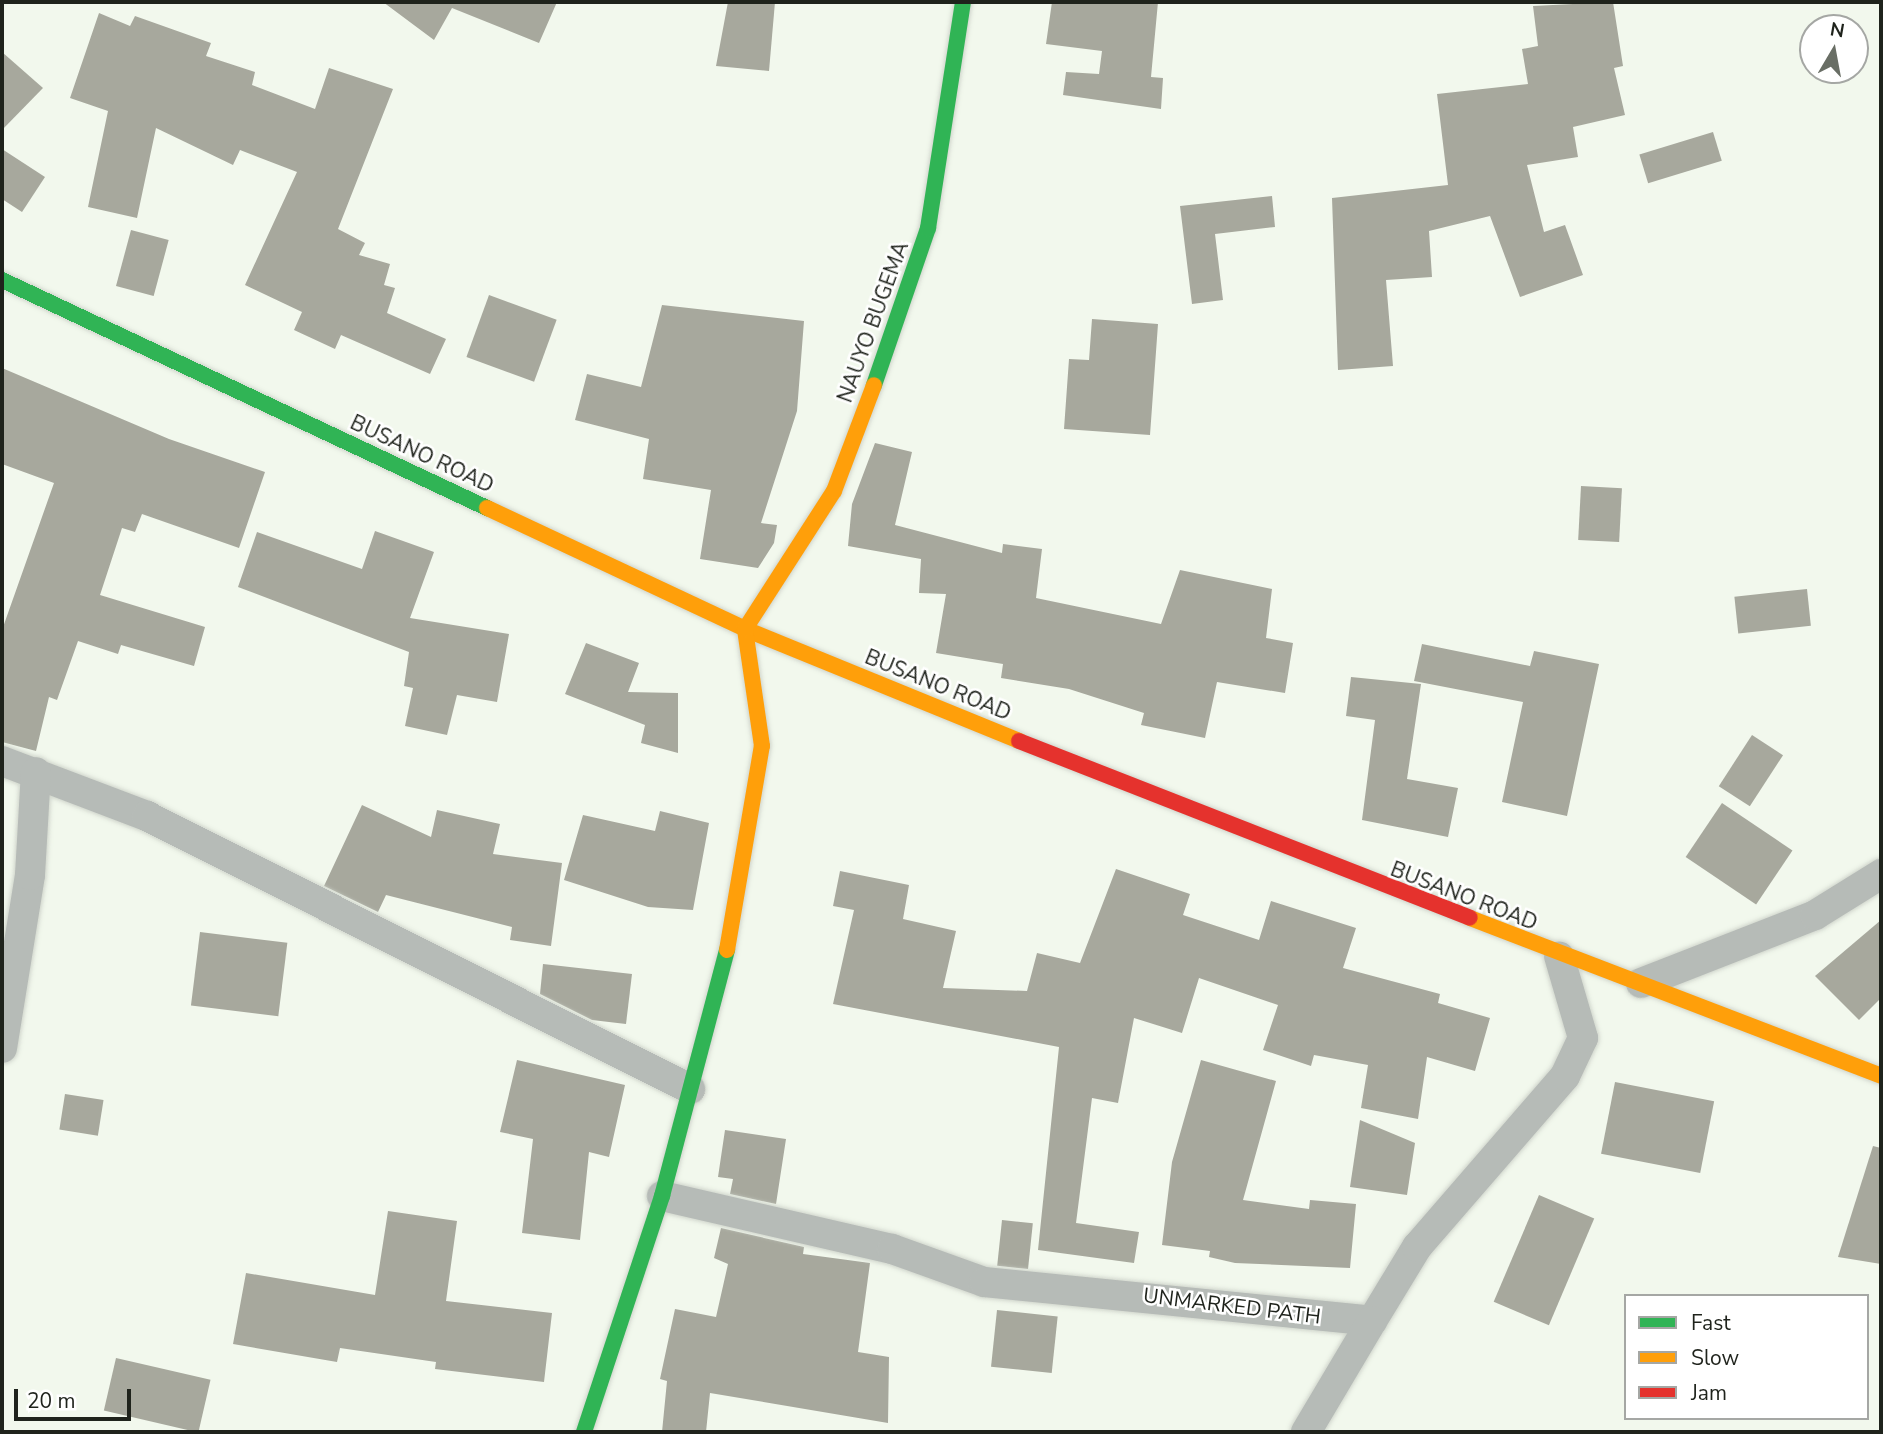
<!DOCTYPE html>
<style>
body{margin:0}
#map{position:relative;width:1883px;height:1434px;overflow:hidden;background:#f2f8ed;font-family:"Nunito Sans",sans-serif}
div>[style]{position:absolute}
.building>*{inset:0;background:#a7a89d;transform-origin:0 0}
.roads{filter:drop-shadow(0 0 2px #d0d5cc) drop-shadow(0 0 2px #d0d5cc)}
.street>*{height:30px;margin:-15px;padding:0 15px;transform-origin:15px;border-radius:15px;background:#b6bbb7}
.fast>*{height:16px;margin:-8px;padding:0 8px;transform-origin:8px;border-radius:8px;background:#30b455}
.slow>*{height:16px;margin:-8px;padding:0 8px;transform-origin:8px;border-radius:8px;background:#ff9f0a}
.jam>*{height:16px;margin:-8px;padding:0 8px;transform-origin:8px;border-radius:8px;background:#e5322d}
span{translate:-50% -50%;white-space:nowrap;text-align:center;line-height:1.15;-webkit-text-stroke:5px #fff;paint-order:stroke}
.street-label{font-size:21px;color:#1f231c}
.frame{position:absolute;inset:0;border:4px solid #1f231c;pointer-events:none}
.legend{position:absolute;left:1624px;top:1294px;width:245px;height:126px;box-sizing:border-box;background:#fff;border:2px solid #a5a7a4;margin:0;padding:9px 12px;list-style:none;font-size:21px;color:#1f231c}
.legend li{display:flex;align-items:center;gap:14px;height:35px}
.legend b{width:35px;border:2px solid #a5a7a4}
.north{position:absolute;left:1799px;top:14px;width:70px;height:70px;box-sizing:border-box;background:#fff;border:2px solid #a5a7a4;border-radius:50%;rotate:10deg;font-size:19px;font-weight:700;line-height:28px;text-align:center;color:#1f231c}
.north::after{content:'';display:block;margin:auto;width:24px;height:32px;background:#696e65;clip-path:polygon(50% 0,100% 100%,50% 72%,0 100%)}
.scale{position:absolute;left:14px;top:1389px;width:117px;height:32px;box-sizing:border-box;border:4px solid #1f231c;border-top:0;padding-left:9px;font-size:21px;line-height:24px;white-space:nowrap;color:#1f231c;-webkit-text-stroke:5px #fff;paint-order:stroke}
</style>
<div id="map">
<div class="building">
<div style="clip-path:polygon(383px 2px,557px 2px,539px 43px,452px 8px,434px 40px)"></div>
<div style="clip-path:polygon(728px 2px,775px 2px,769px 71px,716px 66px)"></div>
<div style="clip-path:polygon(1052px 2px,1158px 2px,1151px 77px,1163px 78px,1161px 109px,1063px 95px,1066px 72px,1099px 74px,1102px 51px,1046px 44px)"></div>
<div style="clip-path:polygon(1613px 2px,1623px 66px,1614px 68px,1625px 115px,1573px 127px,1578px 157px,1527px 165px,1544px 232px,1565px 225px,1583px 275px,1520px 297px,1490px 216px,1429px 231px,1432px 277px,1386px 280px,1393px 366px,1338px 370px,1332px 198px,1448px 185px,1437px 94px,1528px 84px,1522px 49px,1538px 46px,1533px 6px)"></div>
<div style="clip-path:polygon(99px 13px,130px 26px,135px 16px,211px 43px,206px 56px,255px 72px,252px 85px,315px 109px,329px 68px,393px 89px,338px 229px,365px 243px,359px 255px,390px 264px,384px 285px,395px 288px,387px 313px,446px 339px,430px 374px,341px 335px,335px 349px,294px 330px,302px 312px,245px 285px,297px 172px,240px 150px,233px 165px,156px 128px,137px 218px,88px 207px,108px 111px,70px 98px)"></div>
<div style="clip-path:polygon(2px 52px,43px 88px,2px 130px)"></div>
<div style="left:1713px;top:132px;width:30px;height:77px;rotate:73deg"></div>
<div style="clip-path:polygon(2px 149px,45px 177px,22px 212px,2px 199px)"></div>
<div style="clip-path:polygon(1272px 196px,1275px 227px,1215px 234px,1223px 300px,1192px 304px,1180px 206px)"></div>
<div style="left:131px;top:230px;width:39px;height:58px;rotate:15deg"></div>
<div style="left:489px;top:295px;width:72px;height:66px;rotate:20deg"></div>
<div style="clip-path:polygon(662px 305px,804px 321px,797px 411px,761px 523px,777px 525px,774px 543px,758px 568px,700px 559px,711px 490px,643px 479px,649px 439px,575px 420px,587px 374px,641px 387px)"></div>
<div style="clip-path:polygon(1092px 319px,1158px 324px,1150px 435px,1064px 429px,1069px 359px,1089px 360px)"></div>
<div style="clip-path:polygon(2px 368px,169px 439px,265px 472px,239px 548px,142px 514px,135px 532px,122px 528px,100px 595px,205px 627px,194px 666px,121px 645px,118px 654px,78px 641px,57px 700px,49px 697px,36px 751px,2px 742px,2px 630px,54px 483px,2px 464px)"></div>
<div style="clip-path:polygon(875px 443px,912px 452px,895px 525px,1002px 553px,1003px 544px,1042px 549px,1036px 598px,1161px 624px,1180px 570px,1272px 589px,1266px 638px,1293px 643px,1285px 693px,1217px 682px,1205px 738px,1141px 725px,1144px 713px,1069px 689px,1001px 678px,1003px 664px,936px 653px,946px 594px,919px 593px,921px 559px,848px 546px,852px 504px)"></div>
<div style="left:1581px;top:486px;width:41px;height:54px;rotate:3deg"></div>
<div style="clip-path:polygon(375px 531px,434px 552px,410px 618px,509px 634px,497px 702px,457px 695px,447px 735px,405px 726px,413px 688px,404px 686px,409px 652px,238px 587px,257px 532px,362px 569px)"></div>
<div style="left:1807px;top:589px;width:37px;height:73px;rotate:84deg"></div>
<div style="clip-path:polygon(586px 643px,639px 663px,628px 692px,678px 693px,678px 753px,641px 743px,645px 725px,565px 694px)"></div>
<div style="clip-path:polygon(1422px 644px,1530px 666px,1534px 651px,1599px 664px,1567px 816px,1502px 802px,1523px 702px,1414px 681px)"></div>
<div style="clip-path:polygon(1351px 677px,1421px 684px,1407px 779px,1458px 788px,1448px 837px,1362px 820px,1375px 720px,1346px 716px)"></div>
<div style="left:1752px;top:735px;width:37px;height:61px;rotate:33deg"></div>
<div style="left:1722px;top:803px;width:85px;height:65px;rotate:34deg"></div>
<div style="clip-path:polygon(362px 805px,431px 837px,437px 810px,500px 824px,493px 854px,562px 863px,551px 946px,510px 940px,512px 927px,386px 895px,378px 912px,324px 886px)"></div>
<div style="clip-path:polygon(660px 811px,709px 823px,693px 910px,648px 907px,564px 880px,583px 815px,655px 831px)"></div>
<div style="clip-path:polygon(1116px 869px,1190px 894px,1183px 915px,1259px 940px,1271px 901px,1356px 928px,1343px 968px,1440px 994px,1438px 1003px,1490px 1018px,1475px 1071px,1427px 1057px,1418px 1119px,1361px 1108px,1368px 1065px,1314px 1055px,1311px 1066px,1263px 1050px,1278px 1005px,1199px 978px,1182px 1033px,1134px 1018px,1118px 1103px,1092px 1098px,1076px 1223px,1139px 1232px,1134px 1263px,1038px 1250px,1059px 1047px,833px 1004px,854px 910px,833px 906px,840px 871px,909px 885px,903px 919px,956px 931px,943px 988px,1027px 991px,1037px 953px,1080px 963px)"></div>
<div style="clip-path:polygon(1881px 920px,1881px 998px,1859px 1020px,1815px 976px)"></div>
<div style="left:200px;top:932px;width:88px;height:74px;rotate:7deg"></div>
<div style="clip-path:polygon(543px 964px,632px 974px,626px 1024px,592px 1020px,540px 994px)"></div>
<div style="clip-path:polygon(517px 1060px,625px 1085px,609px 1157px,589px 1152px,580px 1240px,522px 1233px,533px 1139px,500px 1132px)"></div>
<div style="clip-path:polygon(1201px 1060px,1276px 1081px,1243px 1200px,1309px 1209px,1310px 1200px,1356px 1204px,1350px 1268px,1235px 1263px,1209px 1257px,1210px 1251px,1162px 1245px,1172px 1162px)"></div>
<div style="left:1615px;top:1082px;width:101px;height:73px;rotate:11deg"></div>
<div style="left:65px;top:1094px;width:39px;height:36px;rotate:9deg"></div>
<div style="clip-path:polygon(1360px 1120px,1415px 1143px,1407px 1195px,1350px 1187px)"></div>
<div style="clip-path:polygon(725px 1130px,786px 1139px,776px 1204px,730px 1194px,733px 1179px,718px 1177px)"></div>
<div style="clip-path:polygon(1873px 1146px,1881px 1148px,1881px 1264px,1838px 1257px)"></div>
<div style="left:1539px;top:1195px;width:60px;height:116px;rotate:23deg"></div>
<div style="clip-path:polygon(388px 1211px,457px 1221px,446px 1301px,552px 1313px,544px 1382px,435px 1369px,436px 1362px,340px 1348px,337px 1362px,233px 1344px,246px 1273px,375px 1295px)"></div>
<div style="left:1002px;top:1220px;width:31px;height:46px;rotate:6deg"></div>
<div style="clip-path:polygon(721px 1228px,804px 1247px,803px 1254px,870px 1263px,858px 1352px,889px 1357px,888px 1423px,710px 1393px,706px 1432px,662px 1432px,667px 1381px,660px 1379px,675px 1309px,716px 1317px,728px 1264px,714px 1258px)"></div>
<div style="left:997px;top:1310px;width:61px;height:57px;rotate:6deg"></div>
<div style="left:116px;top:1358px;width:97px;height:54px;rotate:13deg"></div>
</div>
<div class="roads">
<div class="street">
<div style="left:2px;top:761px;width:155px;rotate:20.8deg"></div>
<div style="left:147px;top:816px;width:608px;rotate:26.69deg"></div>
<div style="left:1641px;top:983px;width:187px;rotate:-21.3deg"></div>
<div style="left:1815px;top:915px;width:78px;rotate:-31.8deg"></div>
<div style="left:2px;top:1048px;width:175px;rotate:-80.8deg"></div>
<div style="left:30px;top:875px;width:103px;rotate:-86.7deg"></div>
<div style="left:662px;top:1196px;width:236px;rotate:13deg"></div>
<div style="left:892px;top:1249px;width:98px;rotate:19.7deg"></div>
<div style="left:984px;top:1282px;width:390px;rotate:5.7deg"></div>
<div style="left:1372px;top:1321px;width:87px;rotate:-58.7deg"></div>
<div style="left:1417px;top:1247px;width:226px;rotate:-49.1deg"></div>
<div style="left:1565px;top:1076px;width:42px;rotate:-64.7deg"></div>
<div style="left:1583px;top:1038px;width:85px;rotate:-106.3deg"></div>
<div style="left:1306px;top:1432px;width:129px;rotate:-59.3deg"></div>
</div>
<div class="fast">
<div style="left:2px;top:280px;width:536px;rotate:25.18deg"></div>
<div style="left:874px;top:385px;width:166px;rotate:-71deg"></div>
<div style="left:928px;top:228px;width:229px;rotate:-81.2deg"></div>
<div style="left:584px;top:1432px;width:249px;rotate:-71.7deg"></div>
<div style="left:662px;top:1196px;width:254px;rotate:-75.2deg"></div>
</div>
<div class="slow">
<div style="left:487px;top:508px;width:285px;rotate:25.1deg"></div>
<div style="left:745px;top:629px;width:296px;rotate:22.2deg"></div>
<div style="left:1470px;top:918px;width:440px;rotate:21deg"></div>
<div style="left:727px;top:950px;width:207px;rotate:-80.3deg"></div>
<div style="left:762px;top:746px;width:118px;rotate:-98.3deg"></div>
<div style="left:745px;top:629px;width:164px;rotate:-57.2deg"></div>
<div style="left:834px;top:491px;width:113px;rotate:-69.3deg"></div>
</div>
<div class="jam">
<div style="left:1019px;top:741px;width:484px;rotate:21.4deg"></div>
</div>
</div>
<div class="street-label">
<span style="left:873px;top:322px;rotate:-70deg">NAUYO BUGEMA</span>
<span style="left:422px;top:454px;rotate:25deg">BUSANO ROAD</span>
<span style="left:938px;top:685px;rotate:22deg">BUSANO ROAD</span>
<span style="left:1464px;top:896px;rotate:21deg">BUSANO ROAD</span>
<span style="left:1232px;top:1306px;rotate:7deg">UNMARKED PATH</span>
</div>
<div class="frame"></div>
<ul class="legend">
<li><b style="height:9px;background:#30b455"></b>Fast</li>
<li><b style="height:9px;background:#ff9f0a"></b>Slow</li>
<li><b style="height:9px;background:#e5322d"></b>Jam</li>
</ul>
<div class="north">N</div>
<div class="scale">20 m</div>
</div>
